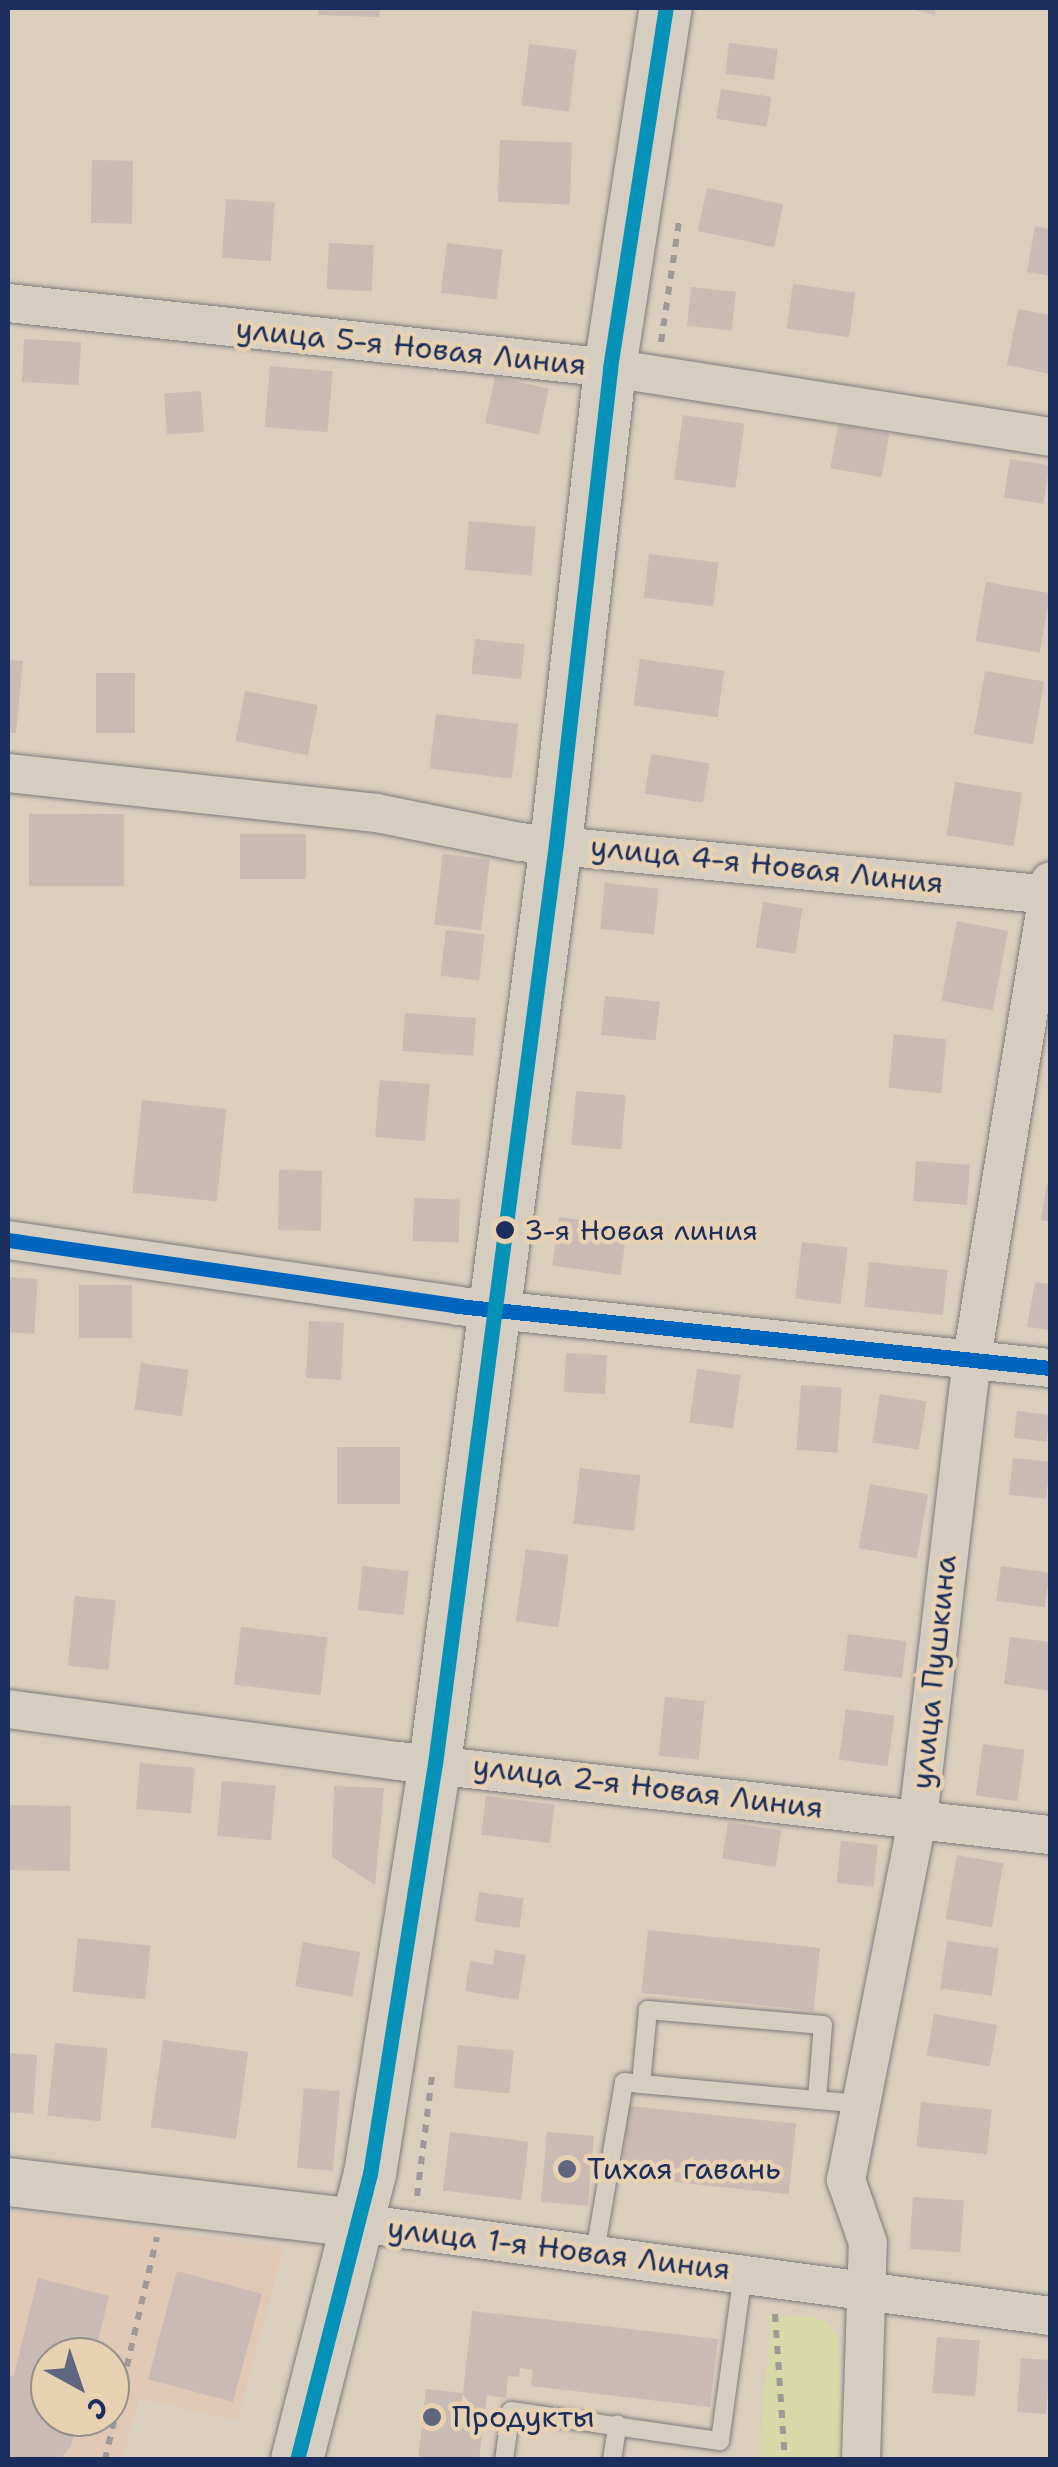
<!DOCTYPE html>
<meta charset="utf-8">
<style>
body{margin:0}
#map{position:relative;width:1058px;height:2467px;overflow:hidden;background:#dacebd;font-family:"Shantell Sans",sans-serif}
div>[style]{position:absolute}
.built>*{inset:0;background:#e0c8b4}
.green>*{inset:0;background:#d7d9a7}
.building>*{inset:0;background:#cabab4;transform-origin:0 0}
.path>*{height:6px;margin-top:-3px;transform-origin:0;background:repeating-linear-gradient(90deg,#9e9a98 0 8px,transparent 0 16px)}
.roads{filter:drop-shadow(0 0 2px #7d7c7d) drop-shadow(0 0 2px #7d7c7d)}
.service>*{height:18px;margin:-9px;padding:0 9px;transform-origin:9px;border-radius:9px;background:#d6cdc1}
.minor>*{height:38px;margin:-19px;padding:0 19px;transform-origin:19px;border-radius:19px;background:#d6cdc1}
.tertiary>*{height:48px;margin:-24px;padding:0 24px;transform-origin:24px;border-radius:24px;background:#d6cdc1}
.secondary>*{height:52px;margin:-26px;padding:0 26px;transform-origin:26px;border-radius:26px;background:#d6cdc1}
.bus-1>*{height:15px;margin:-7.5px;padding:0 7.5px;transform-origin:7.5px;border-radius:7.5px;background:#0065bd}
.bus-2>*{height:15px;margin:-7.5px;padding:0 7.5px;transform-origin:7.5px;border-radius:7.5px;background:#0591b8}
.dots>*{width:28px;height:28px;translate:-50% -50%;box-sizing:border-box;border:5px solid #e7d1b0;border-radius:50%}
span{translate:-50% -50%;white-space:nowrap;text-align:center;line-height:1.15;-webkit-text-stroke:9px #e7d1b0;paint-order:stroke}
.bus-label{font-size:28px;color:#1b2f5e}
.left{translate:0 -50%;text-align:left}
.street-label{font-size:30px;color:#1b2f5e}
.poi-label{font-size:30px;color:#1b2f5e}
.frame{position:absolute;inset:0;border:10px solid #1b2f5e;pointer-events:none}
.north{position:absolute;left:30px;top:2337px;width:100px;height:100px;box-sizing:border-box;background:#e7d1b0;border:2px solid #95908f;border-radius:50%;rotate:140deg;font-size:28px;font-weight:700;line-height:40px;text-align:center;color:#1b2f5e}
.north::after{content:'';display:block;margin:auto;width:35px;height:45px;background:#5e677f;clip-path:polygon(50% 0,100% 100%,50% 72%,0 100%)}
</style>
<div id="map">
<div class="built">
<div style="clip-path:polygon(evenodd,8px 2210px,284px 2248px,237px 2421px,139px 2398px,123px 2459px,8px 2460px,8px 2210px,50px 2357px,110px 2357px,110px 2417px,50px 2417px,50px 2357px)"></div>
</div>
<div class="green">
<div style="clip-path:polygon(765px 2316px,812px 2317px,827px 2322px,838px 2337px,843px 2459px,758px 2460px,771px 2326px)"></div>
</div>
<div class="building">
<div style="clip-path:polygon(318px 8px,380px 8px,379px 17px,318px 15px)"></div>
<div style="clip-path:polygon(906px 8px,936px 8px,935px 15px)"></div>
<div style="left:729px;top:43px;width:49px;height:31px;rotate:7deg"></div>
<div style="left:529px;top:44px;width:48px;height:62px;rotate:7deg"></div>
<div style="left:721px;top:89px;width:51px;height:30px;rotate:9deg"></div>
<div style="left:500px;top:140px;width:72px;height:62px;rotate:2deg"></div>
<div style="left:92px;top:160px;width:41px;height:63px;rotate:1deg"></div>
<div style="left:707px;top:188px;width:78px;height:44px;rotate:12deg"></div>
<div style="left:226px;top:199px;width:49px;height:59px;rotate:4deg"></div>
<div style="clip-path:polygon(1035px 226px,1050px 229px,1050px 276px,1027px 272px)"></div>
<div style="left:329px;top:243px;width:45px;height:46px;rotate:3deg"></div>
<div style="left:447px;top:243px;width:56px;height:50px;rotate:7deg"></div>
<div style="left:793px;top:284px;width:63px;height:45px;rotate:8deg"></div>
<div style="left:691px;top:287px;width:45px;height:39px;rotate:6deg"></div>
<div style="clip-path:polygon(1018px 309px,1050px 315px,1050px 374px,1007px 365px)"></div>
<div style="left:24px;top:339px;width:57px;height:43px;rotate:3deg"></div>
<div style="left:270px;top:366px;width:63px;height:61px;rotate:5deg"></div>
<div style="left:495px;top:377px;width:55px;height:47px;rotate:12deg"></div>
<div style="left:201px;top:391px;width:41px;height:37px;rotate:86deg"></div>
<div style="left:683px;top:415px;width:62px;height:65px;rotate:8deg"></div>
<div style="left:838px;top:425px;width:52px;height:44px;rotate:10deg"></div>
<div style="left:1010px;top:459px;width:40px;height:39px;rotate:9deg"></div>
<div style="left:469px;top:521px;width:67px;height:49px;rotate:5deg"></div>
<div style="left:649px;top:554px;width:70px;height:44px;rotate:7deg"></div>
<div style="left:986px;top:582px;width:65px;height:60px;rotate:10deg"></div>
<div style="left:475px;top:639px;width:50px;height:35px;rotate:6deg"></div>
<div style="left:640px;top:659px;width:85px;height:47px;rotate:8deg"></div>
<div style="clip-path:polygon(8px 660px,23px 661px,16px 733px,8px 732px)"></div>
<div style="left:985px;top:671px;width:60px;height:64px;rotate:10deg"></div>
<div style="left:96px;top:673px;width:39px;height:60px"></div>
<div style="left:245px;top:691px;width:74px;height:51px;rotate:11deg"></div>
<div style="left:436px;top:714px;width:83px;height:55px;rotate:7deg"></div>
<div style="left:651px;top:754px;width:59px;height:40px;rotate:9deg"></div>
<div style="left:955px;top:782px;width:68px;height:54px;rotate:9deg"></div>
<div style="left:124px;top:814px;width:72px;height:95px;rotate:90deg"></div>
<div style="left:306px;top:834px;width:45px;height:66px;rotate:90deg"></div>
<div style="left:443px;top:854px;width:47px;height:71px;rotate:7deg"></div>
<div style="left:605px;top:883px;width:54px;height:46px;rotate:6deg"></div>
<div style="left:763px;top:902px;width:40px;height:46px;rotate:9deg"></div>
<div style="left:957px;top:921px;width:52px;height:81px;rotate:11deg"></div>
<div style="left:446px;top:930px;width:39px;height:46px;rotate:7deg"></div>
<div style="left:605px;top:996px;width:55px;height:39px;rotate:6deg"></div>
<div style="left:405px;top:1013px;width:71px;height:38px;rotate:4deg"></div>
<div style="left:894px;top:1034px;width:53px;height:54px;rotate:6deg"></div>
<div style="left:380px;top:1080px;width:50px;height:57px;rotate:5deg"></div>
<div style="left:576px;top:1091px;width:50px;height:54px;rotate:5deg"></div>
<div style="left:142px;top:1100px;width:85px;height:93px;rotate:6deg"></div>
<div style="left:916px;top:1161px;width:54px;height:40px;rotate:4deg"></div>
<div style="left:279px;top:1170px;width:43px;height:60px;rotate:1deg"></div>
<div style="clip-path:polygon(1047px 1183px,1050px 1183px,1050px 1222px,1041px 1220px)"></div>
<div style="left:414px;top:1198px;width:46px;height:43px;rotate:2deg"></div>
<div style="left:559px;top:1217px;width:69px;height:49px;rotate:8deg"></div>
<div style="left:802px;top:1242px;width:46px;height:57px;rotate:7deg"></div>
<div style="left:869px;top:1262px;width:79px;height:45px;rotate:6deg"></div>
<div style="left:8px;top:1277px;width:30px;height:55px;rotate:4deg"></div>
<div style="clip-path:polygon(1035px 1282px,1050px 1284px,1050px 1330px,1027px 1327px)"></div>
<div style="left:132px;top:1285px;width:53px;height:53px;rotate:90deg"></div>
<div style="left:309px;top:1321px;width:35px;height:57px;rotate:3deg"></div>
<div style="left:566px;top:1353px;width:41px;height:39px;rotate:3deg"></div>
<div style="left:141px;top:1363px;width:48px;height:47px;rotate:8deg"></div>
<div style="left:697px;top:1369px;width:44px;height:54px;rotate:8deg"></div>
<div style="left:801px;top:1385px;width:41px;height:65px;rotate:4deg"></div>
<div style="left:880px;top:1394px;width:47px;height:49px;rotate:9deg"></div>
<div style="left:1017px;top:1411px;width:33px;height:27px;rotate:7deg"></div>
<div style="left:337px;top:1447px;width:63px;height:57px"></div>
<div style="left:1013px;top:1458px;width:37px;height:37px;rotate:6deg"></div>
<div style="left:580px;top:1468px;width:61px;height:56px;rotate:7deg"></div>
<div style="left:870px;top:1484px;width:59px;height:65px;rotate:10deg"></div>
<div style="left:526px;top:1549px;width:43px;height:73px;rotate:8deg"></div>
<div style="left:363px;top:1566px;width:46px;height:44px;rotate:7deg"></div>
<div style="left:1001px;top:1566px;width:49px;height:35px;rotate:8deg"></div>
<div style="left:75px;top:1596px;width:41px;height:70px;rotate:6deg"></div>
<div style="left:241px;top:1627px;width:87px;height:58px;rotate:7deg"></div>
<div style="left:848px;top:1634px;width:59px;height:37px;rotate:7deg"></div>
<div style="clip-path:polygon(1010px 1637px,1050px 1642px,1050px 1691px,1004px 1684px)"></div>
<div style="left:665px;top:1697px;width:40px;height:59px;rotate:6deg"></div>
<div style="left:846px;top:1709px;width:49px;height:51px;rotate:8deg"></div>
<div style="left:983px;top:1744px;width:42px;height:52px;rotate:8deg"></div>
<div style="left:140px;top:1763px;width:55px;height:46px;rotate:5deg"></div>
<div style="left:222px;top:1781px;width:54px;height:55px;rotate:5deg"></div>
<div style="clip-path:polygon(334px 1786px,384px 1788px,375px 1885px,332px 1857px)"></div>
<div style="left:486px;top:1796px;width:69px;height:39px;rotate:7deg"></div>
<div style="left:8px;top:1805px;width:63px;height:65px;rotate:1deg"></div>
<div style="left:728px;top:1822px;width:54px;height:37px;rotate:9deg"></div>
<div style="left:841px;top:1841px;width:37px;height:42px;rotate:6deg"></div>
<div style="left:957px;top:1855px;width:47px;height:65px;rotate:10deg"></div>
<div style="left:479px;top:1892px;width:45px;height:30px;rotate:8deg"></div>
<div style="left:648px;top:1930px;width:173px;height:63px;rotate:6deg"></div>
<div style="left:78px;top:1938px;width:73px;height:54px;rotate:6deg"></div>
<div style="left:947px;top:1941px;width:52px;height:48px;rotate:8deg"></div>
<div style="left:303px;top:1942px;width:58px;height:45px;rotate:10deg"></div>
<div style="clip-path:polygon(495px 1950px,526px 1955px,518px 2000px,465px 1991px,470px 1961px,493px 1965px)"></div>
<div style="left:934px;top:2014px;width:64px;height:42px;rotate:10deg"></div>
<div style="left:163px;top:2040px;width:86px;height:88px;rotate:8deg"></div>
<div style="left:55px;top:2043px;width:53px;height:73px;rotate:6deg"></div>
<div style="left:458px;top:2045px;width:56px;height:43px;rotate:6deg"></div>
<div style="clip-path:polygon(8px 2053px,37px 2055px,33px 2114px,8px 2112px)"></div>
<div style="left:304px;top:2088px;width:36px;height:80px;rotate:5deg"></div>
<div style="left:921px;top:2102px;width:71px;height:45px;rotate:6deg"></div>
<div style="left:629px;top:2106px;width:168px;height:71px;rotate:6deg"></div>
<div style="left:450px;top:2132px;width:79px;height:59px;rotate:7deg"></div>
<div style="left:547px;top:2132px;width:47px;height:70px;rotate:5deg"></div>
<div style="left:913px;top:2197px;width:51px;height:52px;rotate:4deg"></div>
<div style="left:177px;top:2271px;width:88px;height:112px;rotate:15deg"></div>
<div style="clip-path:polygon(38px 2278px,109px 2296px,94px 2357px,50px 2357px,50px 2417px,79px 2417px,71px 2446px,60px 2460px,8px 2460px,8px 2379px,14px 2375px)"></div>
<div style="clip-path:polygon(472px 2311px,718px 2339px,710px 2407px,531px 2386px,533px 2370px,520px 2368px,519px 2377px,508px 2376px,506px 2398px,487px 2395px,479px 2460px,418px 2460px,426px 2389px,463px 2393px)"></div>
<div style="left:937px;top:2337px;width:43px;height:56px;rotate:5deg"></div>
<div style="left:1021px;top:2358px;width:29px;height:54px;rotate:4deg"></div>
</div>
<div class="path">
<div style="left:661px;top:342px;width:122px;rotate:-81.5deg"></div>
<div style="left:417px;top:2196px;width:122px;rotate:-82.9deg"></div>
<div style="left:775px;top:2314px;width:146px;rotate:86.1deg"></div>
<div style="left:105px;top:2460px;width:229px;rotate:-76.9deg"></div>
</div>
<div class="roads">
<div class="service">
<div style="left:817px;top:2099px;width:74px;rotate:-85.4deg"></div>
<div style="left:823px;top:2025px;width:176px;rotate:-175.1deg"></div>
<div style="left:648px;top:2010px;width:74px;rotate:95.4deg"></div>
<div style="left:641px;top:2084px;width:222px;rotate:5.2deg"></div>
<div style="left:595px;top:2252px;width:172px;rotate:-80.3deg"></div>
<div style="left:624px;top:2082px;width:17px;rotate:7deg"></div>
<div style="left:504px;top:2460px;width:49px;rotate:-81.9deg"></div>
<div style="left:511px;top:2411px;width:211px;rotate:8.2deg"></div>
<div style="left:720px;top:2441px;width:169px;rotate:-82.2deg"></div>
<div style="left:612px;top:2460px;width:36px;rotate:-81deg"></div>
</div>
<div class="minor">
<div style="left:8px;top:303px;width:605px;rotate:6.16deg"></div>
<div style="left:610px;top:368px;width:445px;rotate:8.9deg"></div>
<div style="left:8px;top:773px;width:370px;rotate:6.2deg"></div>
<div style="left:376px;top:813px;width:147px;rotate:11.4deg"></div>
<div style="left:520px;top:842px;width:533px;rotate:5.71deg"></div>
<div style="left:8px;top:1240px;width:455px;rotate:8.3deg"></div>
<div style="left:458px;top:1306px;width:595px;rotate:5.98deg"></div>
<div style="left:8px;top:1709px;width:393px;rotate:7.6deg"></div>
<div style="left:398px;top:1761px;width:656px;rotate:6.48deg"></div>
<div style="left:358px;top:2223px;width:698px;rotate:7.65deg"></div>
<div style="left:861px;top:2460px;width:217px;rotate:-88.2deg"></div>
<div style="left:868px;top:2243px;width:67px;rotate:-109.2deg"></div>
<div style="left:846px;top:2180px;width:369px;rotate:-78.8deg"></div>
<div style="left:918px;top:1818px;width:463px;rotate:-83.3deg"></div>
<div style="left:972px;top:1358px;width:483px;rotate:-80.7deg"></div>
</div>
<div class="tertiary">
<div style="left:8px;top:2182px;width:352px;rotate:6.7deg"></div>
</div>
<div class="secondary">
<div style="left:297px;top:2460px;width:295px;rotate:-75.7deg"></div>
<div style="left:370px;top:2174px;width:415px;rotate:-81deg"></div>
<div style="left:435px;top:1764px;width:928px;rotate:-82.51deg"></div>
<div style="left:556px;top:844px;width:479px;rotate:-83.5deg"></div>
<div style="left:610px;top:368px;width:364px;rotate:-81.2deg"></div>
</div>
</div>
<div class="bus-1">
<div style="left:8px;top:1240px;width:455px;rotate:8.3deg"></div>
<div style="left:458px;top:1306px;width:595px;rotate:5.98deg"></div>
</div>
<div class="bus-2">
<div style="left:297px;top:2460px;width:295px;rotate:-75.7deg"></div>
<div style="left:370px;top:2174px;width:415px;rotate:-81deg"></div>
<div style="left:435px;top:1764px;width:928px;rotate:-82.51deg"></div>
<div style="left:556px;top:844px;width:479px;rotate:-83.5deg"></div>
<div style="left:610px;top:368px;width:364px;rotate:-81.2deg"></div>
</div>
<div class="dots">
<div style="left:505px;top:1230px;background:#1b2f5e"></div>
<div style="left:567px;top:2169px;background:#5e677f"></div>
<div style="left:432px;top:2417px;background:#5e677f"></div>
</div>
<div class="bus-label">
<span class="left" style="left:524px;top:1230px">3-я Новая линия</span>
</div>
<div class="street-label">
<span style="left:411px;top:347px;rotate:6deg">улица 5-я Новая Линия</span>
<span style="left:767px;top:865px;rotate:6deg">улица 4-я Новая Линия</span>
<span style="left:934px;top:1672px;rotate:-84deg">улица Пушкина</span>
<span style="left:648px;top:1787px;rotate:7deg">улица 2-я Новая Линия</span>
<span style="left:559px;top:2249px;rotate:7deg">улица 1-я Новая Линия</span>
</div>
<div class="poi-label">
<span class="left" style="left:587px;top:2169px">Тихая гавань</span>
<span class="left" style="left:452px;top:2417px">Продукты</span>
</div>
<div class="frame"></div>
<div class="north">С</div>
</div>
